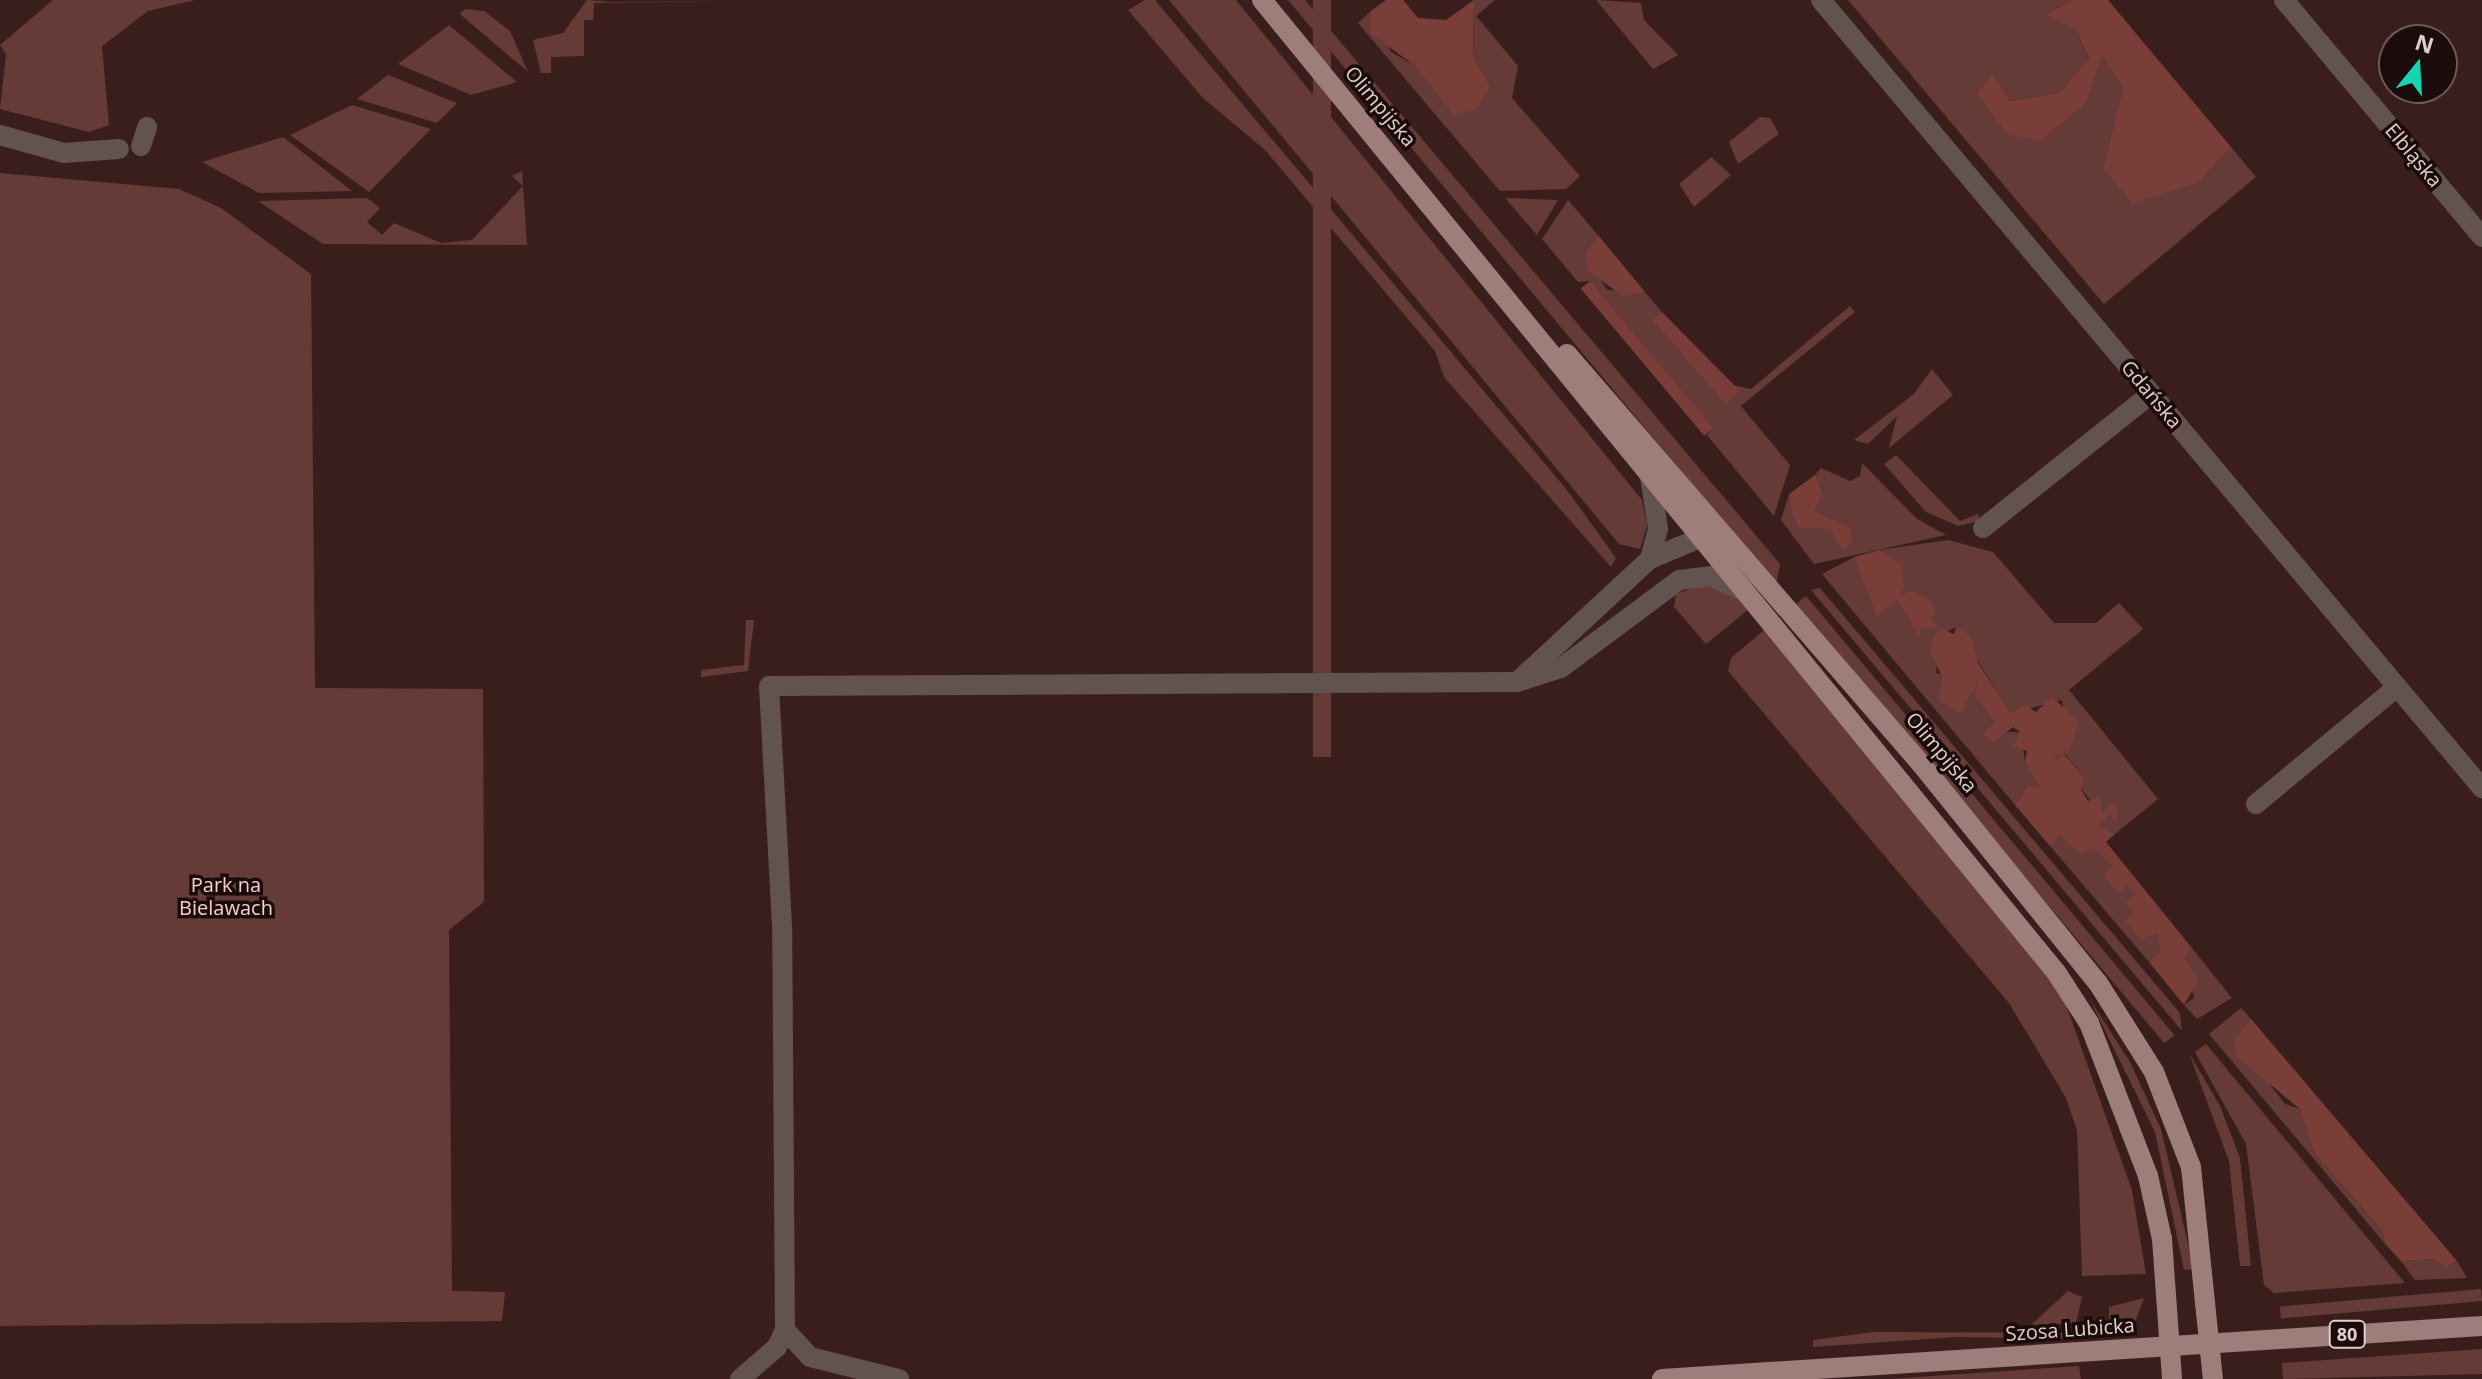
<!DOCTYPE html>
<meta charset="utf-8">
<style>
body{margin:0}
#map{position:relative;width:2482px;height:1379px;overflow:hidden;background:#3a1e1b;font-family:"Open Sans",sans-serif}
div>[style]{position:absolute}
.green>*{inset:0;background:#653b38;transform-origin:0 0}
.forest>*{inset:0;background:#7a3e39;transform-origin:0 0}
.minor>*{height:20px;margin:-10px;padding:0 10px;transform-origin:10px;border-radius:10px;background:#625351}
.major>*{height:20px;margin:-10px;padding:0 10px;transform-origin:10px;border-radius:10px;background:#9d7e7b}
span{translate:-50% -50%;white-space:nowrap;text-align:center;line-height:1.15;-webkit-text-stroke:7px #190c0b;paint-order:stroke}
.shield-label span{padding:2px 6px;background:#190c0b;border:2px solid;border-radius:6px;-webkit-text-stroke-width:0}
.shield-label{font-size:18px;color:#e2cecc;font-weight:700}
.street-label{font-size:20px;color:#e2cecc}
.park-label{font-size:20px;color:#f6ceca}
.north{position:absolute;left:2378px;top:24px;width:80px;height:80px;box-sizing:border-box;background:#190c0b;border:2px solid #695a58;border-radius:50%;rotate:18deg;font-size:22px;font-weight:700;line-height:32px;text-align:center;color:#e2cecc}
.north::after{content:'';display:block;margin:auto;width:28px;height:36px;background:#15d5b3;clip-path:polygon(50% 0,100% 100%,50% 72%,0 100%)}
</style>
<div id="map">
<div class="green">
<div style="clip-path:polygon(53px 0,195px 0,148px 11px,102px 46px,109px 125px,89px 132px,0 109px,6px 54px,0 45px)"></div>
<div style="clip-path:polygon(587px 0,611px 2px,742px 1px,594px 3px,593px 20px,584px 20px,584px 56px,551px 57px,551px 73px,541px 73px,533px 40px,563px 33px)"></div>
<div style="clip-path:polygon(1145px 0,1155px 0,1567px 490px,1616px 558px,1611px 567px,1444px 377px,1435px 351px,1265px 150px,1203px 98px,1128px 10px)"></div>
<div style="clip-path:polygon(1169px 0,1236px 0,1642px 500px,1647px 526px,1640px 549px,1619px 544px)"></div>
<div style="clip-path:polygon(1288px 0,1305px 0,1780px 564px,1776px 585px)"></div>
<div style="left:1313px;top:0;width:18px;height:757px"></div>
<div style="clip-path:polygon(1474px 0,1495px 0,1476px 16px,1518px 66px,1512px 98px,1580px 176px,1566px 189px,1500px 191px,1358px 23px,1371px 11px,1391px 52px,1414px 65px,1453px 113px,1476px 110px,1491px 88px,1473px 55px)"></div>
<div style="clip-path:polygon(1596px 0,1641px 3px,1644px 20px,1678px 55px,1653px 69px)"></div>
<div style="clip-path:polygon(1848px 0,2072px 0,2045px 14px,2076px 29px,2089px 60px,2060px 93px,2009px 101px,1977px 93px,2041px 141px,2086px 103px,2103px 53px,2123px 88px,2103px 167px,2199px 182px,2231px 147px,2256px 177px,2104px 304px)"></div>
<div style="clip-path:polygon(465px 9px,484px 11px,510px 31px,528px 72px,460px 14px)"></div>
<div style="clip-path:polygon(449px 25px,517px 82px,471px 95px,398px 64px)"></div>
<div style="clip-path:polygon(388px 75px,457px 103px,437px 123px,357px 99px)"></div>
<div style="clip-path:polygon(352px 105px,431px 129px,369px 192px,290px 135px)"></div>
<div style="clip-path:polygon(1760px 117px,1770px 118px,1779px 134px,1738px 164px,1729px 142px)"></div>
<div style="clip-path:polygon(283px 137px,352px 191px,259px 193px,202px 162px)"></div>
<div style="clip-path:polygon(1711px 157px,1731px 175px,1694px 207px,1679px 184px)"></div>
<div style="clip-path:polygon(522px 171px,527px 245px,323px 244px,258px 201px,367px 198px,380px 208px,367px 222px,382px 235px,394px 223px,441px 243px,472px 240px,523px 186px,512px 176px)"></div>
<div style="clip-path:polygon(0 173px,179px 189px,221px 208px,311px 274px,315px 688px,483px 689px,484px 902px,449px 930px,452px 1291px,505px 1292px,502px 1321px,0 1326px)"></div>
<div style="clip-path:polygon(1505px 198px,1558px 200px,1537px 235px)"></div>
<div style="clip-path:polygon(1568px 200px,1598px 235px,1585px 253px,1607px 290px,1645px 292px,1661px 311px,1652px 320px,1724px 403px,1739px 391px,1729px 384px,1751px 389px,1850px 306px,1855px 312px,1741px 406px,1790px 465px,1774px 516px,1707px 435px,1713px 428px,1590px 281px,1578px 282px,1542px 239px)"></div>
<div style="clip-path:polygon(1932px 369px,1953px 395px,1889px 448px,1897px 416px,1868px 444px,1854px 440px,1914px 394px)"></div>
<div style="clip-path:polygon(1896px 455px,1960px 521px,1978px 514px,1980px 521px,1958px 526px,1926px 512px,1884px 464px)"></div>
<div style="clip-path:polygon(1862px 463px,1917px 519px,1946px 535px,1814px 564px,1781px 520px,1789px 494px,1791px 510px,1831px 529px,1850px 527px,1815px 511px,1823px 491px,1815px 475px,1821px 468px,1850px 481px,1860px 476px)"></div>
<div style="clip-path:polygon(1948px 540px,1993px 552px,2054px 623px,2096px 623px,2119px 603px,2143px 629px,2069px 690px,2158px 799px,2115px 834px,2097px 825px,2110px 815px,2117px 821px,2113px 814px,2102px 816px,2081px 788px,2085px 778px,2065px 754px,2056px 762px,2053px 755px,2069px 750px,2062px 700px,2011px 713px,1956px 627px,1941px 635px,1936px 673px,1979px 681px,1974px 696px,1995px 722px,1983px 732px,2021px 732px,2025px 762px,2041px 787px,2028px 785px,2015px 805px,1822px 574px,1854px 557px,1877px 616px,1897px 600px,1921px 628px,1929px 619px,1925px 602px,1897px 596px,1901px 563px,1879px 550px)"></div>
<div style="clip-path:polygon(1703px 584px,1735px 595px,1748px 610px,1706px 644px,1674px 607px,1676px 594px)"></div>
<div style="clip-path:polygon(1820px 588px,2180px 1013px,2182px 1031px,1811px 590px)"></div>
<div style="left:1806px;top:596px;width:573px;height:13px;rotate:50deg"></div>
<div style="clip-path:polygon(746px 620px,754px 620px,748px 671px,701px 677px,701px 670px,744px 665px)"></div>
<div style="clip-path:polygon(1764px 630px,2006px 917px,2065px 1002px,2132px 1190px,2146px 1274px,2082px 1276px,2077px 1130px,2066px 1098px,2009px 1003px,1728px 671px,1731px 658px)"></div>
<div style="clip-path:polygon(2061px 836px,2093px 848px,2112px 867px,2120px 893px,2127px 884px,2135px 894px,2134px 911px,2157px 932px,2160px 952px,2149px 962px,2050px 846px)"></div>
<div style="clip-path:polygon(2192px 948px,2232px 998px,2197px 1019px,2184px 1005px,2194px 998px,2184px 956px)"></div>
<div style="clip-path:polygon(2089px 998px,2130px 1062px,2161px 1129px,2194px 1269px,2184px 1270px,2155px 1132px)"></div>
<div style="clip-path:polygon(2241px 1008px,2251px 1019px,2234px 1038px,2285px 1104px,2300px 1109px,2314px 1153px,2382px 1230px,2386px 1245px,2209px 1034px)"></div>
<div style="clip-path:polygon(2206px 1044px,2405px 1283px,2274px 1293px,2264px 1285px,2246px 1144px,2195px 1052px)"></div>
<div style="clip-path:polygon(2189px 1053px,2220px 1106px,2240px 1158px,2251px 1266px,2240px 1266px,2229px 1161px)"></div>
<div style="clip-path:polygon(2433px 1259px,2446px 1267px,2457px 1261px,2467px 1278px,2415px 1280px,2401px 1261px)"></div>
<div style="left:2481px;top:1289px;width:12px;height:202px;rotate:85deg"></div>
<div style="clip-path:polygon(2068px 1291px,2082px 1297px,2076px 1323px,2031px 1325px)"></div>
<div style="clip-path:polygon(2144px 1298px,2135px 1322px,2109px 1336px,2109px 1307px)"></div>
<div style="clip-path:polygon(1873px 1332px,2078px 1333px,2078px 1339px,1956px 1337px,1813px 1347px,1813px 1340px)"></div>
<div style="clip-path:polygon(2482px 1349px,2482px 1374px,2283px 1379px,2282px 1363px)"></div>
<div style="clip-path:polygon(2079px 1366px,2081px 1379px,1889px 1379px)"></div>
</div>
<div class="forest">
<div style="clip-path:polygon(1386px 0,1403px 0,1418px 18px,1446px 20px,1474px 0,1473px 55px,1491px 88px,1476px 110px,1453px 114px,1414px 65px,1370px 33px,1371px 11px)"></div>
<div style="clip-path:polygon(2072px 0,2108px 0,2231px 147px,2199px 182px,2132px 203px,2103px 167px,2123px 88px,2103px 54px,2086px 103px,2041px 141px,2007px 134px,1977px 93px,1993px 75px,2009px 101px,2060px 93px,2089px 59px,2076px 29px,2044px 15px)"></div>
<div style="clip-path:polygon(1598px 235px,1645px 292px,1623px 296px,1588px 271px,1585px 253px)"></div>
<div style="left:1590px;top:281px;width:192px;height:12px;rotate:50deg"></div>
<div style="clip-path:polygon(1661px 311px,1740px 391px,1725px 404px,1652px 320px)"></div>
<div style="clip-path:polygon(1815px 475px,1823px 492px,1815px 511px,1850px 527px,1852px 543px,1842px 549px,1830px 529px,1798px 527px,1791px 510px,1789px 494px)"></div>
<div style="clip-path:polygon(1879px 550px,1901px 563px,1904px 588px,1898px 596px,1912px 591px,1930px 600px,1936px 612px,1930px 619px,1939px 627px,1921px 628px,1920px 637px,1897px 600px,1877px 617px,1854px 557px)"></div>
<div style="clip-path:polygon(1956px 627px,1971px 636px,1978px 663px,2011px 713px,2025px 705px,2036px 712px,2052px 697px,2079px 722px,2069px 750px,2054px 756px,2057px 761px,2064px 754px,2085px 778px,2081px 789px,2088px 801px,2100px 797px,2102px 814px,2111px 802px,2117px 807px,2117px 822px,2110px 815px,2098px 825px,2115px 834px,2106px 842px,2192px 948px,2184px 957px,2198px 981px,2184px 1005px,2149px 962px,2160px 952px,2157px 933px,2141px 939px,2126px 922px,2134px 911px,2125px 904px,2135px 894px,2127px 885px,2119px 894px,2104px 875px,2111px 866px,2093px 848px,2078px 853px,2061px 836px,2050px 846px,2015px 805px,2028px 785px,2040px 787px,2025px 762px,2027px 751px,2013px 746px,2020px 732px,2013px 727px,1993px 742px,1982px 733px,1995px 722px,1974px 696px,1978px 681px,1960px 714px,1939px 701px,1942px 676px,1930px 653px,1933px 637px,1941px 629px,1954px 634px)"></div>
<div style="clip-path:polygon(2251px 1019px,2326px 1107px,2457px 1261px,2446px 1267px,2433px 1259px,2401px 1261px,2386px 1245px,2382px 1230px,2314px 1153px,2300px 1109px,2237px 1057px,2234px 1038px)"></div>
</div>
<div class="minor">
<div style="left:1821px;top:0;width:1029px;rotate:50.01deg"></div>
<div style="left:2284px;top:0;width:309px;rotate:50.1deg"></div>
<div style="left:0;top:135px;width:66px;rotate:15.7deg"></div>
<div style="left:64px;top:153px;width:55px;rotate:-4.2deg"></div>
<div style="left:141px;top:146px;width:20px;rotate:-72deg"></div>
<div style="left:1983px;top:528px;width:215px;rotate:-38.6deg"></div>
<div style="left:1650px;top:559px;width:31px;rotate:-75deg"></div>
<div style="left:1658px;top:529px;width:53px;rotate:-98.7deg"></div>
<div style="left:1517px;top:682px;width:181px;rotate:-42.8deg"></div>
<div style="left:1650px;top:559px;width:54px;rotate:-22.8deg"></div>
<div style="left:1700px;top:538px;width:17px;rotate:17deg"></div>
<div style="left:2256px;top:804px;width:183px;rotate:-39.7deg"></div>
<div style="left:785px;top:1330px;width:37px;rotate:47deg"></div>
<div style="left:810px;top:1357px;width:92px;rotate:13.9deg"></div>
<div style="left:740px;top:1379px;width:49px;rotate:-40.9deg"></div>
<div style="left:777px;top:1347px;width:19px;rotate:-65deg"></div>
<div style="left:785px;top:1330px;width:404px;rotate:-90.4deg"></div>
<div style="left:782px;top:926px;width:240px;rotate:-93.1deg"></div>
<div style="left:769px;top:686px;width:748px;rotate:-0.31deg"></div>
<div style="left:1517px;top:682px;width:46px;rotate:-17.7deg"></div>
<div style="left:1561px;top:668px;width:147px;rotate:-36.7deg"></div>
<div style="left:1679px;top:580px;width:31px;rotate:-7deg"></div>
<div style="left:1710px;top:576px;width:36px;rotate:24deg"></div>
</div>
<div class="major">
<div style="left:1262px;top:0;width:1255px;rotate:50.76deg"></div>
<div style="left:2056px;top:972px;width:61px;rotate:57.1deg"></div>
<div style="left:2089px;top:1023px;width:164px;rotate:68.9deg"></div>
<div style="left:2148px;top:1176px;width:65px;rotate:77.5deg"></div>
<div style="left:2162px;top:1239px;width:140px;rotate:85.9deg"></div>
<div style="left:1567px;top:354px;width:543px;rotate:49.18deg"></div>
<div style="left:1922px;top:765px;width:280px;rotate:51.1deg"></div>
<div style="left:2098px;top:983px;width:105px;rotate:57.8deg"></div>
<div style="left:2154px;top:1072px;width:102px;rotate:68.7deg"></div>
<div style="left:2191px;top:1167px;width:213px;rotate:84.1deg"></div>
<div style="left:1662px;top:1379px;width:822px;rotate:-3.7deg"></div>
</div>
<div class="shield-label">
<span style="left:2347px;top:1334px">80</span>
</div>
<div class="street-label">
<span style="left:1381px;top:106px;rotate:50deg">Olimpijska</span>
<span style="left:2414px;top:155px;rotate:50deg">Elbląska</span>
<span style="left:2152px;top:394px;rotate:50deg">Gdańska</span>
<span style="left:1942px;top:752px;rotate:50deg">Olimpijska</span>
<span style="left:2070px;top:1329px;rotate:-4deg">Szosa Lubicka</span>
</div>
<div class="park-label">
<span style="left:226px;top:896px">Park na<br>Bielawach</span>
</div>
<div class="north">N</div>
</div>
